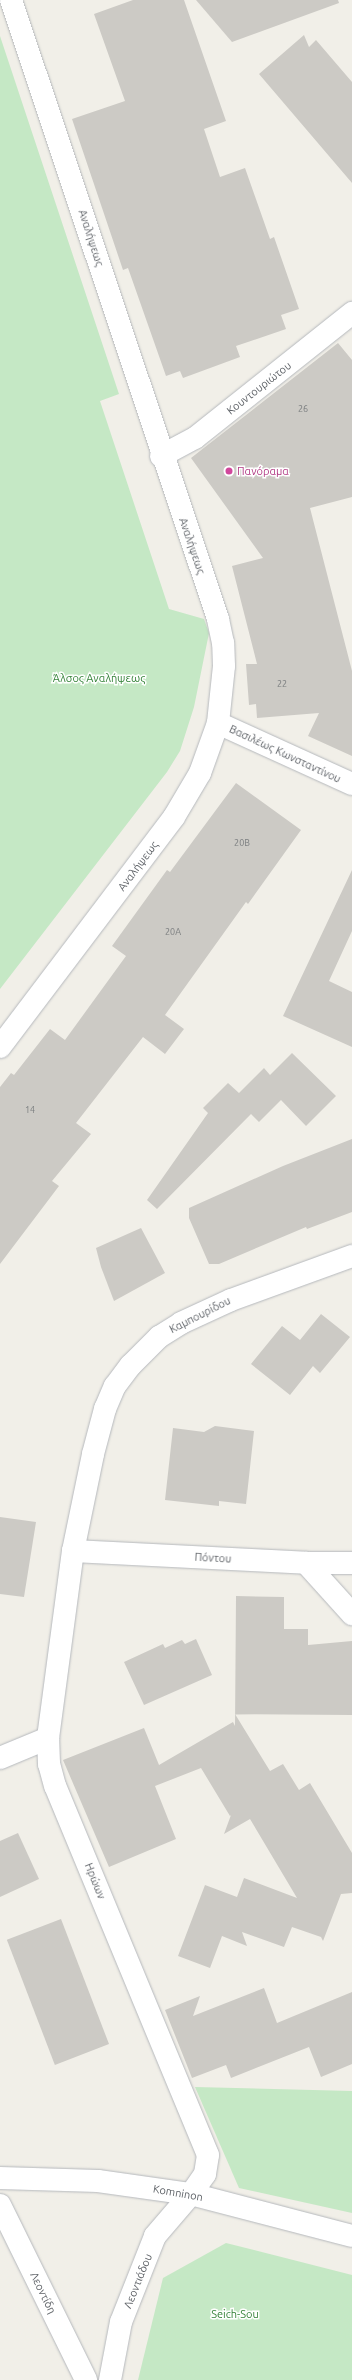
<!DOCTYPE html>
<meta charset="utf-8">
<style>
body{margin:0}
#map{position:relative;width:352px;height:2380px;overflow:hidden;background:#f1efe8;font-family:Ubuntu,sans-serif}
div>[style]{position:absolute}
.green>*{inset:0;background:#c5e8c5}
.building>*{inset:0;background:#cccac5;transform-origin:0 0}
.roads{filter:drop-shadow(0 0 1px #b5b8bc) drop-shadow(0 0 1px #b5b8bc)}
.minor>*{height:22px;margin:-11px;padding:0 11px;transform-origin:11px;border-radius:11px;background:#fff}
.tertiary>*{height:22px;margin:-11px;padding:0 11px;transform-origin:11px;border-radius:11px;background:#fff}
.secondary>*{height:22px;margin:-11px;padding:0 11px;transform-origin:11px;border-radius:11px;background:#fff}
.dots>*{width:11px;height:11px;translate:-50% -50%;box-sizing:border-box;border:2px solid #fff;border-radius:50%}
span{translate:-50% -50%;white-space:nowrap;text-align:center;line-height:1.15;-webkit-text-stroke:3px #fff;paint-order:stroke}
.number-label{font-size:9px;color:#7a7d7f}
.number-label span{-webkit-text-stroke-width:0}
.street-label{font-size:11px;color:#5f6368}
.hotel-label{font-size:11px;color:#b23c85}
.left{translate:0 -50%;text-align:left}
.park-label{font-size:11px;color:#348238}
</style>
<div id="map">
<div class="green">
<div style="clip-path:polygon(0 36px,119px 394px,100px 401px,169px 609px,204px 619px,209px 633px,194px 707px,180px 751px,167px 772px,0 989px)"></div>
<div style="clip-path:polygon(195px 2087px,352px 2091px,352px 2213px,239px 2188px)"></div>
<div style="clip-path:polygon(226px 2243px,352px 2275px,352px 2380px,138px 2380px,163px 2278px)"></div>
</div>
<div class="building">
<div style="clip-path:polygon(133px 0,184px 0,226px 121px,204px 129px,220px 177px,245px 168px,270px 239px,274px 237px,299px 309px,281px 315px,286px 329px,236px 346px,240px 357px,183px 378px,180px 371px,166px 376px,128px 268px,123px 270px,72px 119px,125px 101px,94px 14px)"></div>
<div style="clip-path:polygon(196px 0,338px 0,339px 3px,232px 42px)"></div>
<div style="clip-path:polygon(304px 35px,309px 47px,316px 40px,352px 82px,352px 183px,259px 74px)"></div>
<div style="clip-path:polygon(338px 343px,352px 360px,352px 497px,310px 508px,352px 671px,352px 756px,308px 736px,319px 713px,257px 718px,256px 704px,249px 705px,246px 664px,257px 664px,232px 566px,263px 558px,191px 458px)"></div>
<div style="clip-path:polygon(236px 783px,301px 830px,248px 904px,246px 902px,165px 1015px,184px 1029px,165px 1054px,143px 1037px,76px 1123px,91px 1134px,52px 1181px,59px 1186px,0 1264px,0 1087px,11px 1073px,14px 1075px,50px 1029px,65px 1040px,126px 956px,112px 946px,167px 870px,170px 872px)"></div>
<div style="clip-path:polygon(352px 870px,352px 931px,329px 981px,352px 992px,352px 1047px,283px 1016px)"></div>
<div style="clip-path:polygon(292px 1053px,336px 1096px,306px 1126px,281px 1100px,259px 1122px,251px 1114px,157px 1209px,147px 1200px,208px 1113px,203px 1108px,228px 1083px,239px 1093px,264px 1068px,270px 1075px)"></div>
<div style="clip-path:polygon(352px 1139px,352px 1212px,307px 1229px,306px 1227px,219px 1264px,209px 1264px,189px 1218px,189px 1208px,283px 1166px)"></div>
<div style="clip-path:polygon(141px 1228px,165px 1273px,114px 1301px,101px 1267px,96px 1248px)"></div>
<div style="clip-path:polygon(321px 1314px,350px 1337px,320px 1373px,313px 1366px,290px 1395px,251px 1364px,282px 1326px,300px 1340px)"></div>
<div style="clip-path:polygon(215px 1426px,254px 1431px,246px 1504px,219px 1501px,219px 1506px,165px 1500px,173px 1428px,204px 1432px)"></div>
<div style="clip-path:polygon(0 1517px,36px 1522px,24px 1597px,0 1594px)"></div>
<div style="clip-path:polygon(236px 1596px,284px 1597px,284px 1629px,308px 1629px,308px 1645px,352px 1641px,352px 1715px,235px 1714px,270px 1771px,283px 1764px,299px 1790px,310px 1783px,352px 1853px,352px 1893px,341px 1894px,323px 1941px,321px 1937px,292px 1927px,284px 1947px,242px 1932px,247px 1946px,222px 1936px,210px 1968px,178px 1956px,205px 1885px,237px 1897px,244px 1878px,297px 1898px,250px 1819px,224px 1834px,231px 1815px,230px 1816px,201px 1768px,155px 1786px,176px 1839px,109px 1867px,63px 1760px,144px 1728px,159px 1765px,233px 1722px,235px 1726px)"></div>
<div style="clip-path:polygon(196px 1639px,212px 1675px,144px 1705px,124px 1662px,163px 1644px,165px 1648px,182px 1640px,185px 1644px)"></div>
<div style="clip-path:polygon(18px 1833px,39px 1879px,0 1897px,0 1841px)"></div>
<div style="left:61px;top:1919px;width:134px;height:58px;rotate:69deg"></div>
<div style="clip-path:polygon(264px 1988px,277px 2023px,352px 1992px,352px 2064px,321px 2077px,309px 2047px,231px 2078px,226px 2065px,192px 2078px,165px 2010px,200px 1996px,193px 2016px)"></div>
</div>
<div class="roads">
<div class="minor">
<div style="left:161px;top:456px;width:38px;rotate:-28deg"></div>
<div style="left:195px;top:438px;width:201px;rotate:-38.5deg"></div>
<div style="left:218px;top:723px;width:147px;rotate:24.5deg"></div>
<div style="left:73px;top:1551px;width:233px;rotate:2.9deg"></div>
<div style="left:306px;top:1563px;width:46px"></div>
<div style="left:306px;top:1563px;width:69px;rotate:48deg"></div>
<div style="left:0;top:1758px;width:52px;rotate:-22.6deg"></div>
<div style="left:0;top:2205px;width:195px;rotate:63.8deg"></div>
<div style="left:110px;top:2380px;width:59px;rotate:-79.3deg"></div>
<div style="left:121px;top:2322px;width:92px;rotate:-68.4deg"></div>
<div style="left:155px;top:2236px;width:55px;rotate:-49.4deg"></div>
<div style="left:191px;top:2194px;width:24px;rotate:-55deg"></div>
<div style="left:205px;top:2174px;width:19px;rotate:-81deg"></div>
<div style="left:208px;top:2155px;width:399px;rotate:-112.5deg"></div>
<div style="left:55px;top:1786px;width:23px;rotate:-105deg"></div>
<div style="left:49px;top:1764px;width:26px;rotate:-92deg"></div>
<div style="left:48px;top:1738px;width:189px;rotate:-82.4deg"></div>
<div style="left:73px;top:1551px;width:99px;rotate:-78.3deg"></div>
<div style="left:93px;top:1454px;width:47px;rotate:-75.1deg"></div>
<div style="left:105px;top:1409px;width:25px;rotate:-67deg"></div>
<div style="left:115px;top:1386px;width:26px;rotate:-53deg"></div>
<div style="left:131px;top:1365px;width:40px;rotate:-45deg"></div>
<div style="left:159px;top:1337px;width:26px;rotate:-32deg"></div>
<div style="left:181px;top:1323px;width:55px;rotate:-24.7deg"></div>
<div style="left:231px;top:1300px;width:129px;rotate:-20deg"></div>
</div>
<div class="tertiary">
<div style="left:0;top:1047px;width:288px;rotate:-52.9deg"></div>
<div style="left:174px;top:817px;width:51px;rotate:-59.4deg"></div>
<div style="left:200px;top:773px;width:53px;rotate:-70.2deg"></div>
<div style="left:218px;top:723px;width:57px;rotate:-84deg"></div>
<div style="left:224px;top:666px;width:23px;rotate:-92deg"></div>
<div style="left:223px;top:643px;width:25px;rotate:-102deg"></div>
<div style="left:218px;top:619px;width:653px;rotate:-108.49deg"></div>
</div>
<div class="secondary">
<div style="left:0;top:2178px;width:98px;rotate:1.8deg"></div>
<div style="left:98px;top:2181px;width:94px;rotate:8deg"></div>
<div style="left:191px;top:2194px;width:166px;rotate:14.6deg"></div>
</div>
</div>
<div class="dots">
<div style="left:229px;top:471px;background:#d1479c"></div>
</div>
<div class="number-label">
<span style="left:303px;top:409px">26</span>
<span style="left:282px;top:684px">22</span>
<span style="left:242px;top:843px">20B</span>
<span style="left:173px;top:932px">20A</span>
<span style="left:30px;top:1110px">14</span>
</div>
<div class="street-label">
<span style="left:91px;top:238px;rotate:72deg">Αναλήψεως</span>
<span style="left:259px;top:388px;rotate:-38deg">Κουντουριώτου</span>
<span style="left:192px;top:546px;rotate:71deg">Αναλήψεως</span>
<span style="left:285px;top:754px;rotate:25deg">Βασιλέως Κωνσταντίνου</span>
<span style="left:138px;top:866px;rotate:-53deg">Αναλήψεως</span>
<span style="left:200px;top:1315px;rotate:-27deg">Καμπουρίδου</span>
<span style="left:213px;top:1558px;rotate:3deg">Πόντου</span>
<span style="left:95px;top:1881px;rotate:68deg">Ηρώων</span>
<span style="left:178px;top:2193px;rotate:10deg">Komninon</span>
<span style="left:138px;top:2281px;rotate:-68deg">Λεοντιάδου</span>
<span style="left:43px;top:2293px;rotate:64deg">Λεοντίδη</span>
</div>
<div class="hotel-label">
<span class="left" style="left:237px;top:471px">Πανόραμα</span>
</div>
<div class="park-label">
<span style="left:99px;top:678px">Άλσος Αναλήψεως</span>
<span style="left:235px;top:2314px">Seich-Sou</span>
</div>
</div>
